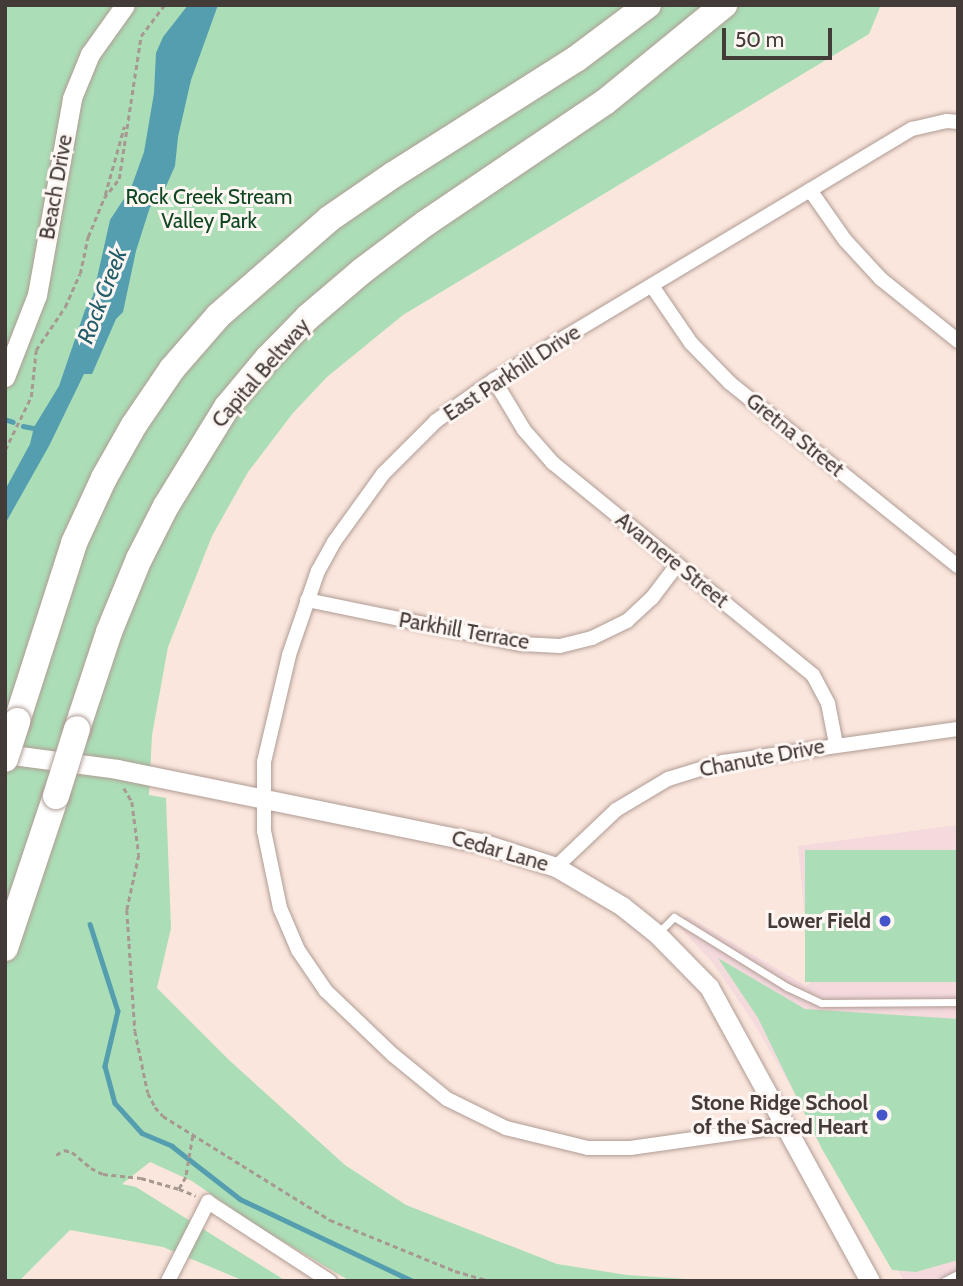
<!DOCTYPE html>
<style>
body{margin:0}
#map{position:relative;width:963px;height:1286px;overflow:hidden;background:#fbe6dd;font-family:Cabin,sans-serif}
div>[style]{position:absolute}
.education>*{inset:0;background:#f4d9dd}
.green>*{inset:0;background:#abdeb6;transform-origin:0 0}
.water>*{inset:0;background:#559eaf}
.stream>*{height:4.5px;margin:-2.25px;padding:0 2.25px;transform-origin:2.25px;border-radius:2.25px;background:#559eaf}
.path>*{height:2.5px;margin-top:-1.25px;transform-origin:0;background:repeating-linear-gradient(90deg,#a79891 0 5px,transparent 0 8.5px)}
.roads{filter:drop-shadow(0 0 2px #af9c94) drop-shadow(0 0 2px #af9c94)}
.lane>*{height:7px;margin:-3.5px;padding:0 3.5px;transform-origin:3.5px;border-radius:3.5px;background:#fff}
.street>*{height:14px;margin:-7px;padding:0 7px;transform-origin:7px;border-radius:7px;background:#fff}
.secondary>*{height:19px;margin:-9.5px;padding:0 9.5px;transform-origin:9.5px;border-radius:9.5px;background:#fff}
.highway>*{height:26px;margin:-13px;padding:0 13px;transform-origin:13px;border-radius:13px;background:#fff}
.bridges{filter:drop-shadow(0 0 2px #af9c94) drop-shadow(0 0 2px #af9c94)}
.highway-bridge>*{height:26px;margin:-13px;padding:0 13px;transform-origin:13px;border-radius:13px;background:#fff}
.dots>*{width:19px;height:19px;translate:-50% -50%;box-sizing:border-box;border:4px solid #fef6f2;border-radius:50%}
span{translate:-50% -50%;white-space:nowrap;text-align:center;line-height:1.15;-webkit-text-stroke:6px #fef6f2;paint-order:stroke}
.street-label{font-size:21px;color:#433b37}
.park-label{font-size:21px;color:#0e4722}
.poi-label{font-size:21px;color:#433b37;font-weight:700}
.right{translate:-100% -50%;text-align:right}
.water-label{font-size:23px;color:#215e6a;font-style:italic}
.frame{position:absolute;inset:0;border:7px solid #433b37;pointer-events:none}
.scale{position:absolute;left:722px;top:28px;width:110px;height:32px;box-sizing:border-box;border:4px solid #433b37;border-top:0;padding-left:9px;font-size:21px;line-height:24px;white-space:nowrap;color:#433b37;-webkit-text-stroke:5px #fef6f2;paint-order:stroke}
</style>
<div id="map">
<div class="education">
<div style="clip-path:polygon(958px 825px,958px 1281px,904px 1281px,752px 1020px,712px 962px,677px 924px,687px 916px,806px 986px,811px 982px,798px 846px)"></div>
</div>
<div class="green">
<div style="clip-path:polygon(5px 5px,881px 5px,869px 34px,403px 315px,327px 377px,293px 413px,248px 472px,212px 536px,168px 647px,152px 735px,149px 795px,166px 798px,171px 928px,157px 988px,229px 1060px,345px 1165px,406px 1205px,557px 1264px,627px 1275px,716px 1281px,350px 1281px,254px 1224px,192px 1181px,150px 1162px,122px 1184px,136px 1187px,286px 1281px,244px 1281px,163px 1247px,70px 1230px,19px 1281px,5px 1281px)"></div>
<div style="left:958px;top:850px;width:132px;height:153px;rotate:90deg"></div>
<div style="clip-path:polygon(718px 958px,805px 1009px,958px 1019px,958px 1260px,916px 1272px,892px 1270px,822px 1149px,758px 1018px)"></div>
</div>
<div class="water">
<div style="clip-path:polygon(188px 5px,218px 5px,191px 80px,178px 137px,175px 166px,160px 200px,150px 207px,136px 251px,123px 312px,116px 319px,92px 374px,84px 374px,49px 446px,5px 524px,5px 490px,30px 444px,34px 427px,59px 386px,85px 310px,93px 296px,110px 220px,131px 188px,144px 152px,154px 93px,156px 53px,163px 37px)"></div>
</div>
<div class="stream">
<div style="left:7px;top:420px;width:6px;rotate:18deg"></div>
<div style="left:23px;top:426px;width:16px;rotate:11deg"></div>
<div style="left:90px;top:924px;width:91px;rotate:72.2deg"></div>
<div style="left:118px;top:1011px;width:57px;rotate:103.3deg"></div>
<div style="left:105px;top:1066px;width:38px;rotate:75deg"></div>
<div style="left:115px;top:1103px;width:40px;rotate:48deg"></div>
<div style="left:142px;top:1133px;width:33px;rotate:23deg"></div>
<div style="left:172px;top:1146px;width:86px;rotate:37.9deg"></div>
<div style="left:240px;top:1199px;width:191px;rotate:25.4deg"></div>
</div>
<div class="path">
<div style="left:105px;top:195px;width:71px;rotate:-74.4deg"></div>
<div style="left:5px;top:450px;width:59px;rotate:-63.9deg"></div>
<div style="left:31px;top:397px;width:47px;rotate:-83.9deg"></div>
<div style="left:36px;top:350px;width:52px;rotate:-56deg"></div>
<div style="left:65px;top:307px;width:36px;rotate:-66deg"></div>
<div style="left:80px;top:274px;width:38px;rotate:-78deg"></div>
<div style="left:88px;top:237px;width:42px;rotate:-67.7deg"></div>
<div style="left:104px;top:198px;width:24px;rotate:-52deg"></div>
<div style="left:119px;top:179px;width:145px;rotate:-81.3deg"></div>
<div style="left:141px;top:36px;width:39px;rotate:-53deg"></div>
<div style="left:124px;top:788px;width:16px;rotate:60deg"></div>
<div style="left:132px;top:802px;width:53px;rotate:82.5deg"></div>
<div style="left:139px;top:855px;width:56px;rotate:102.3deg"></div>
<div style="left:127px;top:910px;width:121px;rotate:86.2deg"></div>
<div style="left:135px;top:1031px;width:63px;rotate:78.2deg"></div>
<div style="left:148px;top:1093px;width:16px;rotate:63deg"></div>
<div style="left:155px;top:1107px;width:12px;rotate:48deg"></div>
<div style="left:163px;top:1116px;width:197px;rotate:31.9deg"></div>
<div style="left:330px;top:1220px;width:135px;rotate:22.2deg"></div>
<div style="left:455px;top:1271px;width:36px;rotate:16deg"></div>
<div style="left:193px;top:1136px;width:42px;rotate:99.7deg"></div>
<div style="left:186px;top:1177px;width:14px;rotate:120deg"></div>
<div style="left:179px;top:1189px;width:18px;rotate:22deg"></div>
<div style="left:56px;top:1155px;width:9px;rotate:-32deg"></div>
<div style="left:64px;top:1150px;width:8px;rotate:14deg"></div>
<div style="left:72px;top:1152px;width:25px;rotate:40deg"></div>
<div style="left:91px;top:1168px;width:13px;rotate:27deg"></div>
<div style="left:103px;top:1174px;width:38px;rotate:6deg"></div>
<div style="left:141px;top:1178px;width:40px;rotate:16deg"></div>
</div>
<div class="roads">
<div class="lane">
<div style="left:657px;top:934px;width:24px;rotate:-45deg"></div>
<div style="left:674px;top:917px;width:133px;rotate:31.8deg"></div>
<div style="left:787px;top:987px;width:38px;rotate:25deg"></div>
<div style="left:822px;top:1003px;width:136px;rotate:-0.4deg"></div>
<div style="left:944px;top:1281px;width:16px;rotate:-27deg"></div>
</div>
<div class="street">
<div style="left:810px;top:190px;width:61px;rotate:55deg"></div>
<div style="left:845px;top:240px;width:53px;rotate:47.3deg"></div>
<div style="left:881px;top:279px;width:99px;rotate:38.8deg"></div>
<div style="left:652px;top:286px;width:69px;rotate:55.6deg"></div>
<div style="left:691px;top:343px;width:56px;rotate:45.7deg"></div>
<div style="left:730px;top:383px;width:292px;rotate:38.8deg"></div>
<div style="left:494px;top:380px;width:58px;rotate:59deg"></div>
<div style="left:524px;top:430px;width:44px;rotate:48.7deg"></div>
<div style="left:553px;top:463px;width:335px;rotate:39.2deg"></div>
<div style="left:813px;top:675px;width:32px;rotate:62deg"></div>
<div style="left:828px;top:703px;width:42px;rotate:79deg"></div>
<div style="left:307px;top:600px;width:218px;rotate:11.6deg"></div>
<div style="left:521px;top:644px;width:39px;rotate:3deg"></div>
<div style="left:560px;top:646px;width:33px;rotate:-14deg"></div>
<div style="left:592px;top:638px;width:39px;rotate:-26deg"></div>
<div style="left:627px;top:621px;width:34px;rotate:-43deg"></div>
<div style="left:652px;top:598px;width:41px;rotate:-52.9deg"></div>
<div style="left:556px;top:867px;width:83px;rotate:-43.5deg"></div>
<div style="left:616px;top:810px;width:61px;rotate:-30.8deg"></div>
<div style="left:668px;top:779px;width:58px;rotate:-17.2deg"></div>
<div style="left:723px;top:762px;width:237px;rotate:-8deg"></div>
<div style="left:786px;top:1122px;width:16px;rotate:158deg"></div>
<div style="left:771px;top:1128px;width:142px;rotate:171.9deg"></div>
<div style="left:630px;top:1148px;width:42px;rotate:180deg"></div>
<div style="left:588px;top:1148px;width:84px;rotate:-166.3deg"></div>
<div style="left:506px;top:1128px;width:66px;rotate:-153.8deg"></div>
<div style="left:447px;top:1099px;width:70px;rotate:-140.8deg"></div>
<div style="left:393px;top:1055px;width:93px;rotate:-136.3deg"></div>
<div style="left:326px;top:991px;width:50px;rotate:-124.3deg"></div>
<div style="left:298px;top:950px;width:46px;rotate:-113.2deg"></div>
<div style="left:280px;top:908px;width:79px;rotate:-101.7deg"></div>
<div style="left:264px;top:831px;width:69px;rotate:-90deg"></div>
<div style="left:264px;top:762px;width:110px;rotate:-76.8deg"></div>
<div style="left:289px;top:655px;width:89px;rotate:-71deg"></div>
<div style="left:318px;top:571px;width:33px;rotate:-61deg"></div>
<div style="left:334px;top:542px;width:84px;rotate:-54.2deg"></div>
<div style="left:383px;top:474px;width:75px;rotate:-45deg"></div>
<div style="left:436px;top:421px;width:71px;rotate:-35.3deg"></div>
<div style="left:494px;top:380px;width:488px;rotate:-31deg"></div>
<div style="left:912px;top:129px;width:36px;rotate:-13deg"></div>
<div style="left:947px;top:121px;width:11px;rotate:5deg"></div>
<div style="left:168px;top:1281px;width:89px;rotate:-63.1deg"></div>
<div style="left:208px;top:1202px;width:145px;rotate:33.1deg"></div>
</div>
<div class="secondary">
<div style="left:5px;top:377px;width:88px;rotate:-68.7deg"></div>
<div style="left:37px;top:295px;width:200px;rotate:-79.9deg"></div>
<div style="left:72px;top:98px;width:48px;rotate:-67.8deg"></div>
<div style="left:90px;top:54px;width:60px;rotate:-54.5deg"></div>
<div style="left:5px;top:754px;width:113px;rotate:7.6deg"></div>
<div style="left:117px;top:769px;width:372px;rotate:11.5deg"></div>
<div style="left:482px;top:843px;width:78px;rotate:18deg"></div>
<div style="left:556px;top:867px;width:77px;rotate:30.6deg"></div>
<div style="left:622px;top:906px;width:45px;rotate:38.7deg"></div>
<div style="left:657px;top:934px;width:74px;rotate:45.5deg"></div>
<div style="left:709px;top:987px;width:335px;rotate:61.3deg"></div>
</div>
<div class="highway">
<div style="left:17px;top:721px;width:187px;rotate:-72.2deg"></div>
<div style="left:74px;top:543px;width:72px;rotate:-65.2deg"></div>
<div style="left:104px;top:478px;width:61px;rotate:-60.5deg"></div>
<div style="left:134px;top:425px;width:68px;rotate:-55.8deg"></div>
<div style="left:172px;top:369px;width:70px;rotate:-49deg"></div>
<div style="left:218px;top:316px;width:147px;rotate:-41.1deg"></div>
<div style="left:329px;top:219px;width:78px;rotate:-34.5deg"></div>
<div style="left:393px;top:175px;width:217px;rotate:-32.4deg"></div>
<div style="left:576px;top:59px;width:90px;rotate:-36.9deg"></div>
<div style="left:77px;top:729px;width:102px;rotate:-71.7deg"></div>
<div style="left:109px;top:632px;width:79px;rotate:-67.7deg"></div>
<div style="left:139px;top:559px;width:59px;rotate:-63deg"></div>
<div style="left:166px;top:506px;width:116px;rotate:-58.4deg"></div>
<div style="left:227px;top:407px;width:64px;rotate:-50.1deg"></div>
<div style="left:268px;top:358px;width:57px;rotate:-45.7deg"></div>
<div style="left:308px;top:317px;width:71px;rotate:-40.4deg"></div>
<div style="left:362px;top:271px;width:80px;rotate:-36.9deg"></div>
<div style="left:426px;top:223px;width:216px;rotate:-34.1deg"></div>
<div style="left:605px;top:102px;width:154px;rotate:-39.2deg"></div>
<div style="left:5px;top:948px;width:160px;rotate:-71.5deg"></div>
</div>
</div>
<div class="bridges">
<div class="highway-bridge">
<div style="left:5px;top:759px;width:40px;rotate:-72deg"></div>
<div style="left:56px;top:796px;width:70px;rotate:-72.6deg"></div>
</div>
</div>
<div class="dots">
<div style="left:885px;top:921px;background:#4554c9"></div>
<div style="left:882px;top:1115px;background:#4554c9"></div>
</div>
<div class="street-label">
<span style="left:56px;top:187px;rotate:-80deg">Beach Drive</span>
<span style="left:261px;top:373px;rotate:-49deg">Capital Beltway</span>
<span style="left:512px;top:373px;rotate:-33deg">East Parkhill Drive</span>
<span style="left:795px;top:435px;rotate:39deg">Gretna Street</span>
<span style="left:672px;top:560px;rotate:39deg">Avamere Street</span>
<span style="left:464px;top:631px;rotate:10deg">Parkhill Terrace</span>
<span style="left:762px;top:758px;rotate:-11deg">Chanute Drive</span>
<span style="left:500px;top:851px;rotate:16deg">Cedar Lane</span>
</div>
<div class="park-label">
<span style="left:209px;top:209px">Rock Creek Stream<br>Valley Park</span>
</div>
<div class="poi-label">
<span class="right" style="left:871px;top:921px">Lower Field</span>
<span class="right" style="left:868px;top:1115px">Stone Ridge School<br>of the Sacred Heart</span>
</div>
<div class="water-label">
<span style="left:102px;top:296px;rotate:-69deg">Rock Creek</span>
</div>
<div class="frame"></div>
<div class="scale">50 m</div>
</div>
